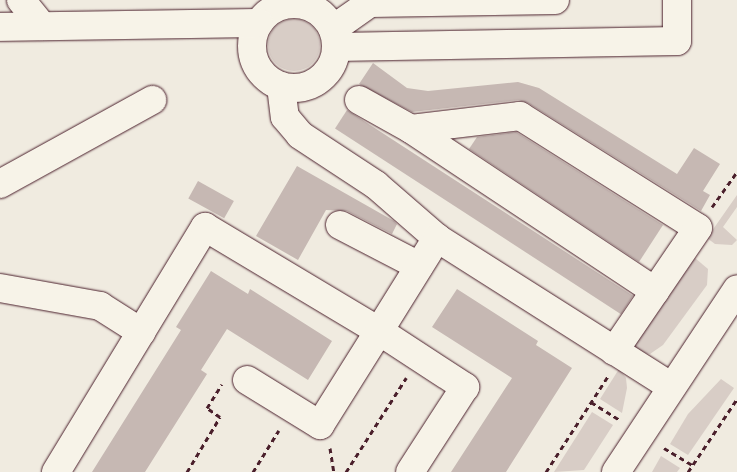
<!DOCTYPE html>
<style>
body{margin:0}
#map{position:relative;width:737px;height:472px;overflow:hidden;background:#f0ebe0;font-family:"Shantell Sans",sans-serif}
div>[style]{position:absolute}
.green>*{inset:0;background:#d8cdc6}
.round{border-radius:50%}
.building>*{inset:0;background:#c6b8b3;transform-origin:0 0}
.path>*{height:3px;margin-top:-1.5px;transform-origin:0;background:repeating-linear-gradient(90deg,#4a1f2b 0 5px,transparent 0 9px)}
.roads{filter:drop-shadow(0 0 1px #4a1f2b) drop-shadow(0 0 1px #4a1f2b)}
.minor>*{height:28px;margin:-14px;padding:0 14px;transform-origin:14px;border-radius:14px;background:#f7f3e8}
.minor>.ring{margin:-14px;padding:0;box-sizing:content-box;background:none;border:28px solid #f7f3e8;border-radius:50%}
span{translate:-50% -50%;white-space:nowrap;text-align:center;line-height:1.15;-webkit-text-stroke:4.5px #f7f3e8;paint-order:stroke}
</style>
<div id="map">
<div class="green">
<div class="round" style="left:268px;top:19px;width:52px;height:52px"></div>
<div style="clip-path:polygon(737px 195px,737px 207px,723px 227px,737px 240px,732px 245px,715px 244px,707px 238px)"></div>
<div style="clip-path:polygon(695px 258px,708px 269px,707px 285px,663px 345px,650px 354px,631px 351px)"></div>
<div style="clip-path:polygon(619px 369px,626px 378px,627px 388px,622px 413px,600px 399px)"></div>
<div style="clip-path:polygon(721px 379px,734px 388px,688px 455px,670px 444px,688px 414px)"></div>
<div style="clip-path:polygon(592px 412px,613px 425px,584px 470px,554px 472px)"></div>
<div style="clip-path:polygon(661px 456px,680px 468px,677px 472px,652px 472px)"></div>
</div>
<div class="building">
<div style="clip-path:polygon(373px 63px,407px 88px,428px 91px,518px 82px,539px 88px,677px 174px,694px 148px,720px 164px,703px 191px,710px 195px,701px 211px,528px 103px,518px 100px,412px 112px,359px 84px)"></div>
<div style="left:347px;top:110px;width:341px;height:22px;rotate:33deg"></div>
<div style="clip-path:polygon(516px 132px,663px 225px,639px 262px,469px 149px,477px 137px)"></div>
<div style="clip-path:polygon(297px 166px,394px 221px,397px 224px,392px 234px,347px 211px,326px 210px,298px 260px,256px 236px)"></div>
<div style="left:198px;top:181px;width:41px;height:20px;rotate:29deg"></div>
<div style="clip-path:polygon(211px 271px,248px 294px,250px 289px,332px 341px,308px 380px,227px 329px,201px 370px,207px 374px,145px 472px,92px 472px,181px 330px,176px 327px)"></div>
<div style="clip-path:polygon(457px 289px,538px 341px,536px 345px,572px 368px,506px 472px,451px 472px,512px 378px,432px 327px)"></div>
</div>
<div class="path">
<div style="left:712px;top:207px;width:43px;rotate:-54.5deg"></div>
<div style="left:591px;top:402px;width:34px;rotate:32deg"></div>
<div style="left:330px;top:448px;width:24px;rotate:81deg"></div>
<div style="left:664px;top:448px;width:33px;rotate:31deg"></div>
<div style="left:187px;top:472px;width:64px;rotate:-59deg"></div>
<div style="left:220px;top:417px;width:16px;rotate:-145deg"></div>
<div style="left:207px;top:408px;width:28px;rotate:-58deg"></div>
<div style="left:253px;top:472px;width:49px;rotate:-58.2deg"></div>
<div style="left:346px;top:472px;width:112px;rotate:-57.4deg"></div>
<div style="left:546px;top:472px;width:114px;rotate:-57.1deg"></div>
<div style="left:688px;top:472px;width:88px;rotate:-56.1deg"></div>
</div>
<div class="roads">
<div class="minor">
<div style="left:21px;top:0;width:33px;rotate:51deg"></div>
<div class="ring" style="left:252px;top:4px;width:56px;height:56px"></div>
<div style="left:0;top:27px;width:259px;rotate:-0.9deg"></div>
<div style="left:333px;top:29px;width:45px;rotate:-35.1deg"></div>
<div style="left:370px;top:3px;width:185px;rotate:-0.9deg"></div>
<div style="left:336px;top:47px;width:341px;rotate:-1deg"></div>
<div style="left:677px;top:41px;width:41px;rotate:-90deg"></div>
<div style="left:281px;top:86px;width:31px;rotate:83deg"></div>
<div style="left:285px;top:117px;width:23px;rotate:50deg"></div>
<div style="left:300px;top:135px;width:91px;rotate:33.3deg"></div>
<div style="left:376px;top:185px;width:81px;rotate:41deg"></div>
<div style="left:359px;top:100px;width:60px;rotate:29.1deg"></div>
<div style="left:411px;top:129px;width:293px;rotate:33.6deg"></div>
<div style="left:411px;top:129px;width:110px;rotate:-6.8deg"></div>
<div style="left:520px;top:116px;width:210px;rotate:32.2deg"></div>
<div style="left:698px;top:228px;width:149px;rotate:124.3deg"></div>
<div style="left:0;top:184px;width:174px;rotate:-28.9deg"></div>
<div style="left:340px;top:225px;width:89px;rotate:27.4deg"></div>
<div style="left:0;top:288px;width:102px;rotate:10.2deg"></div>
<div style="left:100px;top:306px;width:49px;rotate:32.4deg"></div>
<div style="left:247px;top:380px;width:86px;rotate:31.7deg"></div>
<div style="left:320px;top:425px;width:111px;rotate:-57.9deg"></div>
<div style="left:379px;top:331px;width:103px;rotate:33.1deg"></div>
<div style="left:465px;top:387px;width:101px;rotate:122.9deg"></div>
<div style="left:56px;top:472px;width:287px;rotate:-58.7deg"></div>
<div style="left:205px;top:227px;width:203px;rotate:30.9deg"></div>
<div style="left:379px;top:331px;width:110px;rotate:-58.1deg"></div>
<div style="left:437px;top:238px;width:276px;rotate:32.4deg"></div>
<div style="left:616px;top:472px;width:219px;rotate:-56.5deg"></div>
</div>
</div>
</div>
